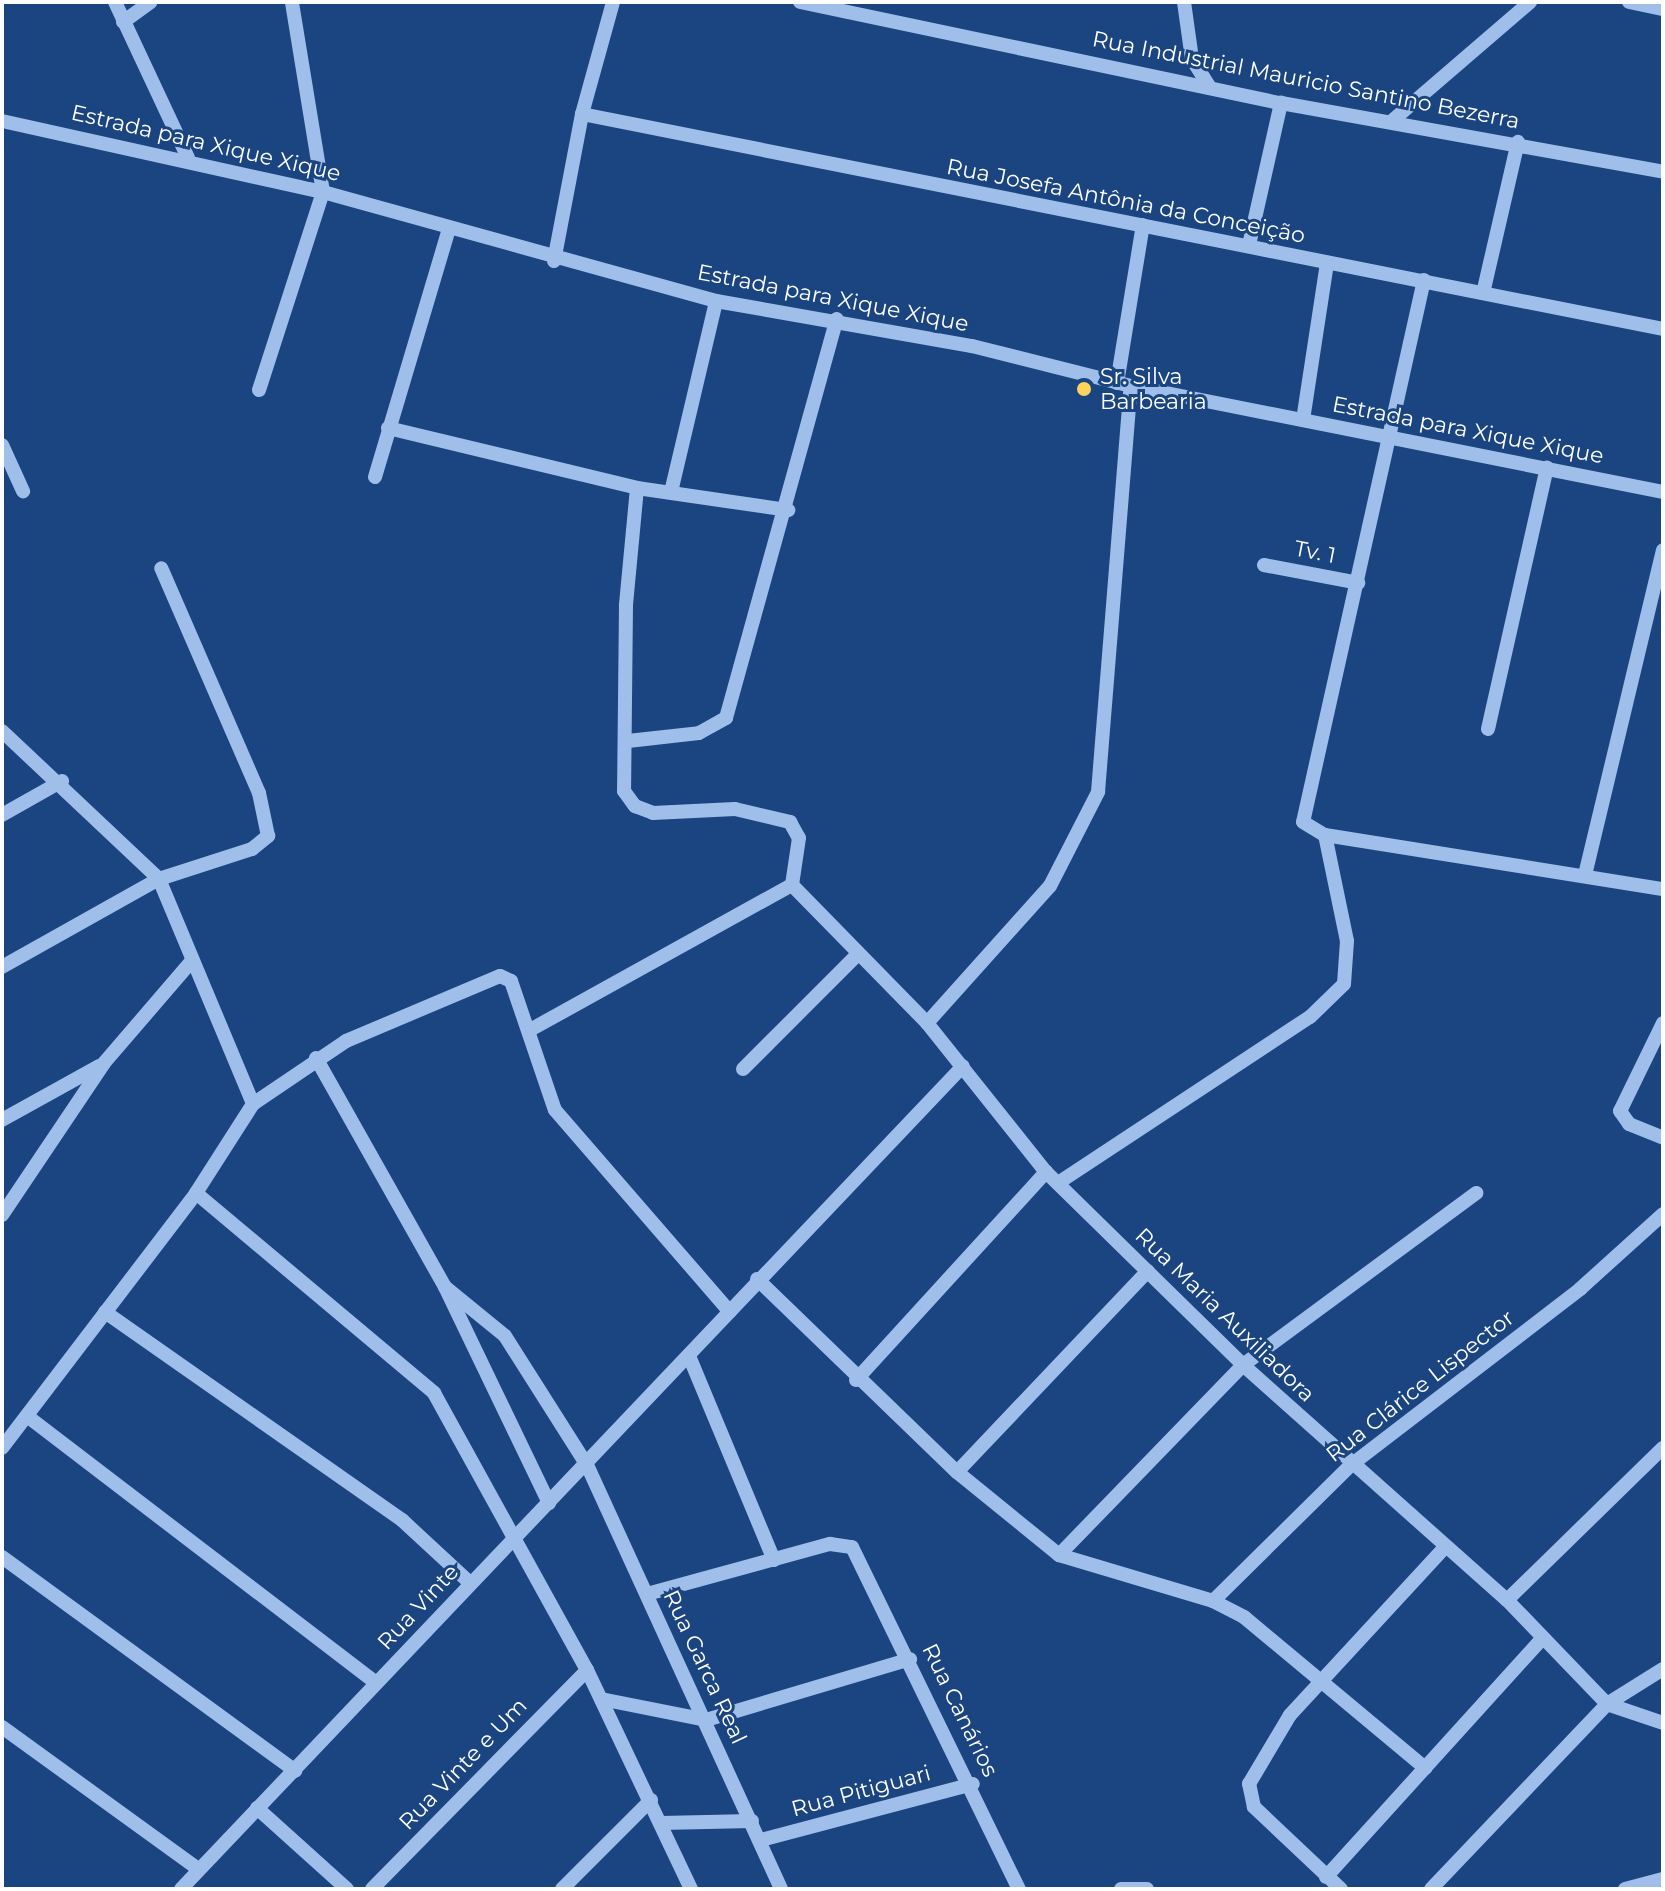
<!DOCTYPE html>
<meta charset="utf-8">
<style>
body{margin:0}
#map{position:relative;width:1665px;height:1891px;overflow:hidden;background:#1b4581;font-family:Montserrat,sans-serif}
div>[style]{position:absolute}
.minor>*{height:14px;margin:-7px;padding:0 7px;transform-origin:7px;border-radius:7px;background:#9fbfea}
.dots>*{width:22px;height:22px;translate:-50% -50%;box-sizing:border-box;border:4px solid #1b4581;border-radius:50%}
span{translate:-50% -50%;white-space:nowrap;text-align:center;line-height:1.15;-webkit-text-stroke:6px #1b4581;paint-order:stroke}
.street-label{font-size:22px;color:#fff}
.poi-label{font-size:22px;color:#fff}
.left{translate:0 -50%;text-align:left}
.frame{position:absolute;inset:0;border:4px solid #fff;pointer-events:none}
</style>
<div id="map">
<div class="minor">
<div style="left:115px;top:2px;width:172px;rotate:64.9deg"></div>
<div style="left:800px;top:2px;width:491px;rotate:11.9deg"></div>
<div style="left:1281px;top:103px;width:388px;rotate:10.2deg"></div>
<div style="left:1184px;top:2px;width:58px;rotate:82deg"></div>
<div style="left:1192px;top:59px;width:34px;rotate:58deg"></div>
<div style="left:1629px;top:2px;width:35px;rotate:12deg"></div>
<div style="left:123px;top:22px;width:34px;rotate:-36deg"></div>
<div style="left:582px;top:114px;width:1102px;rotate:11.25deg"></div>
<div style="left:1393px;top:120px;width:181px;rotate:-40.7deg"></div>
<div style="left:2px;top:121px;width:329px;rotate:12.5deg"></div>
<div style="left:323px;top:192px;width:408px;rotate:15.5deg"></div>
<div style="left:716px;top:301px;width:260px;rotate:10deg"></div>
<div style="left:972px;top:346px;width:164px;rotate:14.1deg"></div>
<div style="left:1131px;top:386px;width:542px;rotate:11.27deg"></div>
<div style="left:1249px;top:245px;width:146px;rotate:-77.3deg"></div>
<div style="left:554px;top:261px;width:150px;rotate:-79.2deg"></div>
<div style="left:582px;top:114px;width:116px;rotate:-74.5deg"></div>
<div style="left:1424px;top:280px;width:555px;rotate:102.58deg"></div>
<div style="left:1303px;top:822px;width:26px;rotate:31deg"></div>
<div style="left:1325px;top:835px;width:342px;rotate:9.1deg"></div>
<div style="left:1484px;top:289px;width:151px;rotate:-77deg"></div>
<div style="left:1117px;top:383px;width:160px;rotate:-80.7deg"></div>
<div style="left:259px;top:390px;width:208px;rotate:-72.1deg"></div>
<div style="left:323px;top:192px;width:193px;rotate:-99.3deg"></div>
<div style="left:1303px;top:420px;width:159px;rotate:-81.3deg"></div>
<div style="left:388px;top:428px;width:256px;rotate:13.5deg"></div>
<div style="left:637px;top:488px;width:153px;rotate:8.3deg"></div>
<div style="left:2px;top:445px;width:51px;rotate:65.5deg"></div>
<div style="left:375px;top:477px;width:260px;rotate:-73.4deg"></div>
<div style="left:637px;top:488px;width:118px;rotate:95.4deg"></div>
<div style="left:626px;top:605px;width:186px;rotate:90.6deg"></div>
<div style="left:624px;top:791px;width:19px;rotate:54deg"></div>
<div style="left:635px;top:806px;width:19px;rotate:21deg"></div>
<div style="left:653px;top:813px;width:82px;rotate:-2.8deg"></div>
<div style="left:735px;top:809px;width:57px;rotate:13.3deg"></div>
<div style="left:790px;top:822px;width:18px;rotate:61deg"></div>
<div style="left:799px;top:838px;width:48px;rotate:98.5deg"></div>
<div style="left:671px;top:492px;width:196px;rotate:-76.7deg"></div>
<div style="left:1264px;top:565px;width:96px;rotate:10.8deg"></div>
<div style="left:1488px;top:729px;width:268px;rotate:-77.3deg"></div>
<div style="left:2px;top:731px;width:216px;rotate:43.3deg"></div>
<div style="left:159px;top:879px;width:244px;rotate:67.3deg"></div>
<div style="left:628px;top:741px;width:71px;rotate:-6.4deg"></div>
<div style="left:699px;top:733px;width:31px;rotate:-29deg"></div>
<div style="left:726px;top:718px;width:414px;rotate:-74.5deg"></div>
<div style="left:2px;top:815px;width:69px;rotate:-29.5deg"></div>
<div style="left:1585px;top:875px;width:334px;rotate:-76.5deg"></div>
<div style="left:792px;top:885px;width:193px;rotate:45.6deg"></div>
<div style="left:927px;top:1023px;width:191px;rotate:51.4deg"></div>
<div style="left:1046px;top:1172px;width:276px;rotate:44.4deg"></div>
<div style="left:1243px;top:1365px;width:353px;rotate:41.7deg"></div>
<div style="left:1507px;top:1600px;width:144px;rotate:46.1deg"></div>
<div style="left:1607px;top:1704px;width:59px;rotate:18.7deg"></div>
<div style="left:2px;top:967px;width:180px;rotate:-29.3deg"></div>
<div style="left:159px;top:879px;width:98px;rotate:-17.9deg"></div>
<div style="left:252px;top:849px;width:21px;rotate:-39deg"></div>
<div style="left:268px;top:836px;width:44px;rotate:-101.8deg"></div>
<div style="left:259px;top:793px;width:245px;rotate:-113.5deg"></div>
<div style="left:927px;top:1023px;width:184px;rotate:-48.1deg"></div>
<div style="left:1050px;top:886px;width:106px;rotate:-62.9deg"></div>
<div style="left:1098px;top:792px;width:407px;rotate:-85.4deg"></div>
<div style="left:1663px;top:1023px;width:98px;rotate:116deg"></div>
<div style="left:1620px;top:1111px;width:16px;rotate:55deg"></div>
<div style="left:1629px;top:1124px;width:37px;rotate:22deg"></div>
<div style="left:530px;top:1030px;width:299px;rotate:-29deg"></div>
<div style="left:316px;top:1058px;width:263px;rotate:60.6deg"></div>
<div style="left:445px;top:1287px;width:240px;rotate:64.3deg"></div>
<div style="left:743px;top:1069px;width:158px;rotate:-45deg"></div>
<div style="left:2px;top:1120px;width:111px;rotate:-29.1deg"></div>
<div style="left:1058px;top:1183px;width:302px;rotate:-33.4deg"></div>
<div style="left:1310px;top:1017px;width:47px;rotate:-44.1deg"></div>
<div style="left:1344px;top:984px;width:43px;rotate:-86deg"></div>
<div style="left:1347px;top:941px;width:108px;rotate:-101.7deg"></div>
<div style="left:196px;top:1193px;width:311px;rotate:40deg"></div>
<div style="left:434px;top:1393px;width:316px;rotate:61.1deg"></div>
<div style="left:587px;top:1670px;width:242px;rotate:64.6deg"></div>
<div style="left:2px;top:1215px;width:183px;rotate:-56.1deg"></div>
<div style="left:104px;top:1063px;width:132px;rotate:-49.3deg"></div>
<div style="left:757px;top:1279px;width:278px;rotate:44deg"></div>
<div style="left:957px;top:1472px;width:132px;rotate:39.1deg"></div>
<div style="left:1059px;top:1555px;width:161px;rotate:16.6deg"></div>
<div style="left:1213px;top:1601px;width:35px;rotate:27deg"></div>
<div style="left:1244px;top:1617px;width:236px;rotate:39.8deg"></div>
<div style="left:445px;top:1287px;width:77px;rotate:39.2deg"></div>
<div style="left:505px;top:1336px;width:153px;rotate:57.6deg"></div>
<div style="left:587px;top:1465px;width:466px;rotate:65.4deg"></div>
<div style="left:105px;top:1312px;width:363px;rotate:35deg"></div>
<div style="left:402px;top:1520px;width:93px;rotate:42.8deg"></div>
<div style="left:689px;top:1356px;width:221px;rotate:67.4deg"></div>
<div style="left:856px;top:1380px;width:282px;rotate:-47.6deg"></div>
<div style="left:27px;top:1416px;width:439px;rotate:37.4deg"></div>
<div style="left:2px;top:1448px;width:320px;rotate:-52.7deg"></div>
<div style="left:196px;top:1193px;width:106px;rotate:-57.4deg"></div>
<div style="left:253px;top:1104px;width:112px;rotate:-34.1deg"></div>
<div style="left:346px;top:1041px;width:167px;rotate:-22.9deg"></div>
<div style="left:500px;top:976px;width:12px;rotate:24deg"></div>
<div style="left:511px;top:981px;width:136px;rotate:71.2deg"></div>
<div style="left:555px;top:1110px;width:267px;rotate:49.1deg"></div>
<div style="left:957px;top:1472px;width:277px;rotate:-46.5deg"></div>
<div style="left:1059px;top:1555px;width:264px;rotate:-45.9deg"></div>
<div style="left:1243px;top:1365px;width:290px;rotate:-36.4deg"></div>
<div style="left:2px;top:1557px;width:363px;rotate:36.1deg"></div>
<div style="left:647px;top:1594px;width:190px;rotate:-15.3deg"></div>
<div style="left:830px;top:1544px;width:22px;rotate:8deg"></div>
<div style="left:852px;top:1547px;width:381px;rotate:64deg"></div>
<div style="left:1507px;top:1600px;width:218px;rotate:-44.3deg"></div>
<div style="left:1213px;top:1601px;width:194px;rotate:-44.6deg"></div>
<div style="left:1351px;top:1465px;width:289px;rotate:-37.5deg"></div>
<div style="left:1580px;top:1289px;width:112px;rotate:-42.1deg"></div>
<div style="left:601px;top:1699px;width:107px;rotate:11.3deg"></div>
<div style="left:706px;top:1720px;width:213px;rotate:-16.6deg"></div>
<div style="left:2px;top:1727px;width:242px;rotate:35.9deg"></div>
<div style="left:257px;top:1808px;width:121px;rotate:42deg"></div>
<div style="left:661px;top:1823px;width:91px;rotate:-1.3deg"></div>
<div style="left:761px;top:1840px;width:219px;rotate:-14.8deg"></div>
<div style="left:1326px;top:1877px;width:323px;rotate:-47.8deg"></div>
<div style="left:181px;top:1889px;width:1135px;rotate:-46.46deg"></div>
<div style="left:372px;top:1889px;width:307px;rotate:-45.5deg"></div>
<div style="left:562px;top:1889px;width:126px;rotate:-45deg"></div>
<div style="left:1121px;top:1889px;width:26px"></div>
<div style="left:1341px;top:1889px;width:120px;rotate:-136.7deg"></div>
<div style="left:1254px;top:1807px;width:24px;rotate:-102deg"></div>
<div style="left:1249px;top:1784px;width:80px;rotate:-59.3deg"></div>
<div style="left:1290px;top:1715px;width:226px;rotate:-47.3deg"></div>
<div style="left:1431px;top:1889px;width:255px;rotate:-46.4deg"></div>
<div style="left:1607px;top:1704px;width:66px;rotate:-32deg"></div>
<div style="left:1625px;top:1889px;width:39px;rotate:-15deg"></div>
</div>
<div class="dots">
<div style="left:1084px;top:389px;background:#fbd25c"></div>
</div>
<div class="street-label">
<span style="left:1306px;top:80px;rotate:11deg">Rua Industrial Mauricio Santino Bezerra</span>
<span style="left:206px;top:143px;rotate:13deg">Estrada para Xique Xique</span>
<span style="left:1126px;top:201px;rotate:11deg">Rua Josefa Antônia da Conceição</span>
<span style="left:833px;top:298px;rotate:11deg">Estrada para Xique Xique</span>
<span style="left:1468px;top:430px;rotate:11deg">Estrada para Xique Xique</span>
<span style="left:1315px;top:552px;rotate:11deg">Tv. 1</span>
<span style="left:1225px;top:1315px;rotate:44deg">Rua Maria Auxiliadora</span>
<span style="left:1420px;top:1386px;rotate:-38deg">Rua Clárice Lispector</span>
<span style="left:418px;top:1607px;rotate:-47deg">Rua Vinte</span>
<span style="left:705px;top:1667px;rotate:65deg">Rua Garca Real</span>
<span style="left:960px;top:1710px;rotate:64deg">Rua Canários</span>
<span style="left:463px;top:1764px;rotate:-46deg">Rua Vinte e Um</span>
<span style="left:861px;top:1791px;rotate:-15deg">Rua Pitiguari</span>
</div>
<div class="poi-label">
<span class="left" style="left:1100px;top:389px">Sr. Silva<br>Barbearia</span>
</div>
<div class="frame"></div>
</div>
